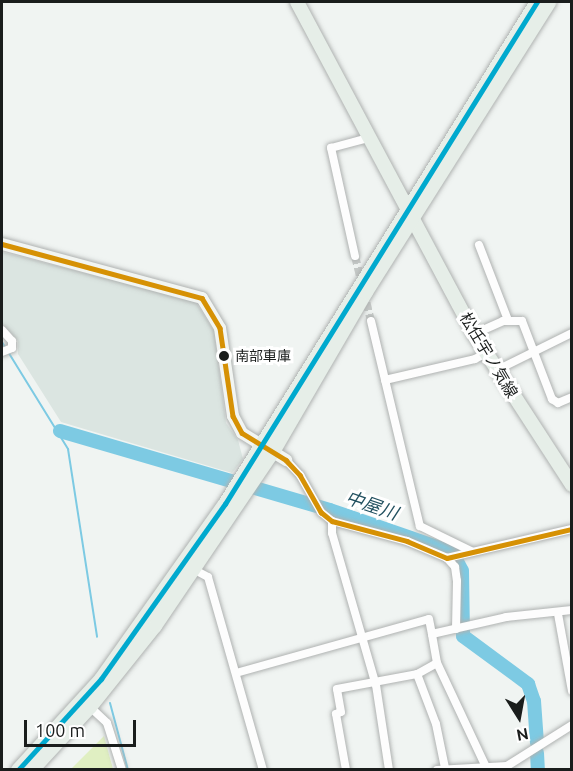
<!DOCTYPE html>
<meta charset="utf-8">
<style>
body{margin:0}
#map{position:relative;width:573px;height:771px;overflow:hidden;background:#f0f4f2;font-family:Ubuntu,"Noto Sans JP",sans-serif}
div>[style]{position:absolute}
.built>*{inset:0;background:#dbe5e1}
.green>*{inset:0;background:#e0efc2}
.stream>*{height:2px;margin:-1px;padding:0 1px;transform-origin:1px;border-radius:1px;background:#7dcae3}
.river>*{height:14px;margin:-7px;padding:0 7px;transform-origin:7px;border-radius:7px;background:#7dcae3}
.street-tunnel>*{height:8px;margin-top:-4px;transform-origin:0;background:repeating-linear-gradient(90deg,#c5c9c7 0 8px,transparent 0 12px)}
.roads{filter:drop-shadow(0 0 2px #afb2b1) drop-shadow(0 0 2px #afb2b1)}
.street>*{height:8px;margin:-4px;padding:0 4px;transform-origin:4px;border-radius:4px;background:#fdfdfd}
.secondary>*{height:12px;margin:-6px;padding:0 6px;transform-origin:6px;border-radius:6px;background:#f2f5f2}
.primary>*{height:14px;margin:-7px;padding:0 7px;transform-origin:7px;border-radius:7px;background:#e6eee8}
.bus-1>*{height:4.5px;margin:-2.25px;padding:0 2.25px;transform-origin:2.25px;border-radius:2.25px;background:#d69104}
.bus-2>*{height:4.5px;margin:-2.25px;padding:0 2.25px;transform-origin:2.25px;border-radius:2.25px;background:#00a9ce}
.dots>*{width:16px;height:16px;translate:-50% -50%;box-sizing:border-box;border:3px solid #fff;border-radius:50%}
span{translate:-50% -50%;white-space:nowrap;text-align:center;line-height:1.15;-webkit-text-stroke:6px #fff;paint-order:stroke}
.bus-label{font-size:14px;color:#1a1d1c}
.left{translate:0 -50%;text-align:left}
.street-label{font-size:16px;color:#1a1d1c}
.water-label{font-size:18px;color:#235160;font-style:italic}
.frame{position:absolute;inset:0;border:3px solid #1a1d1c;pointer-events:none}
.north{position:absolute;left:489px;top:687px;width:60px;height:60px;-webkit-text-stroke:4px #fff;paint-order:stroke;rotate:169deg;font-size:16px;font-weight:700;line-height:24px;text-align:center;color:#1a1d1c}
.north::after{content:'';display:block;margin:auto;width:21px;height:27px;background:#1a1d1c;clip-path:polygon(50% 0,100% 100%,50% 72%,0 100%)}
.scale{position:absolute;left:24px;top:720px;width:112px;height:27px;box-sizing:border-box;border:3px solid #1a1d1c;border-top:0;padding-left:8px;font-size:18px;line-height:21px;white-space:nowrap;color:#1a1d1c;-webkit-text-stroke:4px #fff;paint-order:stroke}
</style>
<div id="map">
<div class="built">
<div style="clip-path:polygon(2px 252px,195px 301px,214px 331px,226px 423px,238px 440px,243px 459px,232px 473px,61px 422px,18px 354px,18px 341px,2px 323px)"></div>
</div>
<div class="green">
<div style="clip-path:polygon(104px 736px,113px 769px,71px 769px)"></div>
</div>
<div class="stream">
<div style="left:2px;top:342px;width:126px;rotate:58.3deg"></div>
<div style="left:68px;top:449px;width:190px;rotate:81.2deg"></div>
<div style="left:110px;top:703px;width:69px;rotate:75deg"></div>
</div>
<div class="river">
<div style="left:60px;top:431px;width:281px;rotate:16.3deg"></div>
<div style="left:330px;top:510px;width:129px;rotate:19deg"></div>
<div style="left:452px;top:552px;width:21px;rotate:62deg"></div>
<div style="left:462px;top:571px;width:65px;rotate:89.1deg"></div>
<div style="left:463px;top:636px;width:81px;rotate:36.4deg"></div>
<div style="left:528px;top:684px;width:18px;rotate:71deg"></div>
<div style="left:534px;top:701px;width:42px;rotate:85.9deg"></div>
<div style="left:537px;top:753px;width:17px;rotate:87deg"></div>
</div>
<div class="street-tunnel">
<div style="left:355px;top:256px;width:67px;rotate:76.2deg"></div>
</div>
<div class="roads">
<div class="street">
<div style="left:479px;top:245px;width:80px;rotate:68.9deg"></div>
<div style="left:355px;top:256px;width:111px;rotate:-102.5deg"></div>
<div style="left:331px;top:148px;width:39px;rotate:-15deg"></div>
<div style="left:371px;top:321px;width:211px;rotate:76.6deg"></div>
<div style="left:420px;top:526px;width:57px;rotate:26.1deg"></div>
<div style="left:2px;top:330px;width:15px;rotate:48deg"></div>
<div style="left:12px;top:341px;width:7px;rotate:90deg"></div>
<div style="left:12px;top:348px;width:11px;rotate:158deg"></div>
<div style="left:474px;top:334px;width:32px;rotate:-24deg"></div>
<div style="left:503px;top:321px;width:19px"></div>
<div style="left:522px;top:321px;width:84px;rotate:69deg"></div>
<div style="left:552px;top:399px;width:7px;rotate:34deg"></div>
<div style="left:558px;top:403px;width:15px;rotate:-23deg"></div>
<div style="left:497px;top:370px;width:84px;rotate:-26.3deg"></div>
<div style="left:385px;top:380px;width:92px;rotate:-13.1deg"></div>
<div style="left:475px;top:359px;width:13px;rotate:-29deg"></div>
<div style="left:286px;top:460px;width:21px;rotate:47deg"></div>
<div style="left:300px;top:475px;width:43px;rotate:60.4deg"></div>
<div style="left:321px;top:512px;width:14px;rotate:39deg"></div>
<div style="left:332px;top:521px;width:78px;rotate:14.9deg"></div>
<div style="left:407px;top:541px;width:43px;rotate:23deg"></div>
<div style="left:447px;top:558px;width:128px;rotate:-13.1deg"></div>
<div style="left:332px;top:521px;width:12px;rotate:90deg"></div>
<div style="left:332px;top:533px;width:158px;rotate:73.9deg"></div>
<div style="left:376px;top:685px;width:86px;rotate:81.3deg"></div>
<div style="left:447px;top:558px;width:12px;rotate:48deg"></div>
<div style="left:455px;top:567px;width:14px;rotate:82deg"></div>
<div style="left:457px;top:581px;width:48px;rotate:91.2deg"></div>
<div style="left:193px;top:569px;width:17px;rotate:28deg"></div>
<div style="left:208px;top:577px;width:201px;rotate:74.1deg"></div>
<div style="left:558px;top:614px;width:78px;rotate:79.7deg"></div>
<div style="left:437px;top:663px;width:23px;rotate:151deg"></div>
<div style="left:417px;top:674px;width:53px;rotate:69.2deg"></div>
<div style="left:436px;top:724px;width:45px;rotate:78.4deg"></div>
<div style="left:236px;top:673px;width:200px;rotate:-15.6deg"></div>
<div style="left:429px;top:619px;width:15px;rotate:79deg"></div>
<div style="left:90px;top:707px;width:23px;rotate:43deg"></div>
<div style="left:107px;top:723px;width:49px;rotate:72.3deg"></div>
<div style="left:486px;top:767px;width:115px;rotate:-115.2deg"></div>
<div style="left:437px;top:663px;width:29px;rotate:-100deg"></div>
<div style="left:432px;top:634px;width:76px;rotate:-12.9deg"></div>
<div style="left:506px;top:617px;width:66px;rotate:-6.1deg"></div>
<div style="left:346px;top:770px;width:57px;rotate:-100.1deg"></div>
<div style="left:336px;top:714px;width:5px;rotate:-22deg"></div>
<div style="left:341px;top:712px;width:23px;rotate:-100deg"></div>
<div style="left:337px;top:689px;width:81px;rotate:-10.6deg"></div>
<div style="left:437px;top:770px;width:70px;rotate:-3.3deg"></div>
<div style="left:507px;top:766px;width:77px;rotate:-32.2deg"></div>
</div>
<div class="secondary">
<div style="left:2px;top:244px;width:207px;rotate:15.1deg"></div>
<div style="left:202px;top:298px;width:35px;rotate:59deg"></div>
<div style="left:220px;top:328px;width:89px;rotate:81.6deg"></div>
<div style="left:233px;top:416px;width:19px;rotate:62deg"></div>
<div style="left:242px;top:433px;width:52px;rotate:31.5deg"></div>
</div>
<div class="primary">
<div style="left:297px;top:2px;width:376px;rotate:61.9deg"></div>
<div style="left:474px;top:334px;width:180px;rotate:57deg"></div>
<div style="left:18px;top:770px;width:123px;rotate:-47.6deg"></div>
<div style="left:101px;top:679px;width:214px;rotate:-54.7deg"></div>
<div style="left:225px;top:504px;width:591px;rotate:-58.14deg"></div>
<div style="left:32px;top:770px;width:86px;rotate:-47.4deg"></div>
<div style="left:90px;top:707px;width:104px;rotate:-51.3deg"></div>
<div style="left:155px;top:626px;width:210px;rotate:-55.9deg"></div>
<div style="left:273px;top:452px;width:185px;rotate:-59.8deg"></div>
<div style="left:366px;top:292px;width:343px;rotate:-57.7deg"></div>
</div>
</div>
<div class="bus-1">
<div style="left:2px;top:244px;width:207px;rotate:15.1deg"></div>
<div style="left:202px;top:298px;width:35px;rotate:59deg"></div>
<div style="left:220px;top:328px;width:89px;rotate:81.6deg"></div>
<div style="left:233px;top:416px;width:19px;rotate:62deg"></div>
<div style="left:242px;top:433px;width:52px;rotate:31.5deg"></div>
<div style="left:286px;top:460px;width:21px;rotate:47deg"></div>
<div style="left:300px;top:475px;width:43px;rotate:60.4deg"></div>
<div style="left:321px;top:512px;width:14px;rotate:39deg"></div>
<div style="left:332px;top:521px;width:78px;rotate:14.9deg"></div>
<div style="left:407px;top:541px;width:43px;rotate:23deg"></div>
<div style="left:447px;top:558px;width:128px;rotate:-13.1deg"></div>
</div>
<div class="bus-2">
<div style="left:18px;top:770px;width:123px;rotate:-47.6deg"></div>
<div style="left:101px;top:679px;width:214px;rotate:-54.7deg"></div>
<div style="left:225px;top:504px;width:591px;rotate:-58.14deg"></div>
</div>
<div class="dots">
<div style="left:224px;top:356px;background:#1a1d1c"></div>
</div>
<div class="bus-label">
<span class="left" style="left:235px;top:356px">南部車庫</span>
</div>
<div class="street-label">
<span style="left:489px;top:355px;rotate:59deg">松任宇ノ気線</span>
</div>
<div class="water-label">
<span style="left:372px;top:505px;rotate:19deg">中屋川</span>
</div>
<div class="frame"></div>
<div class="north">N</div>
<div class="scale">100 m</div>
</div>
